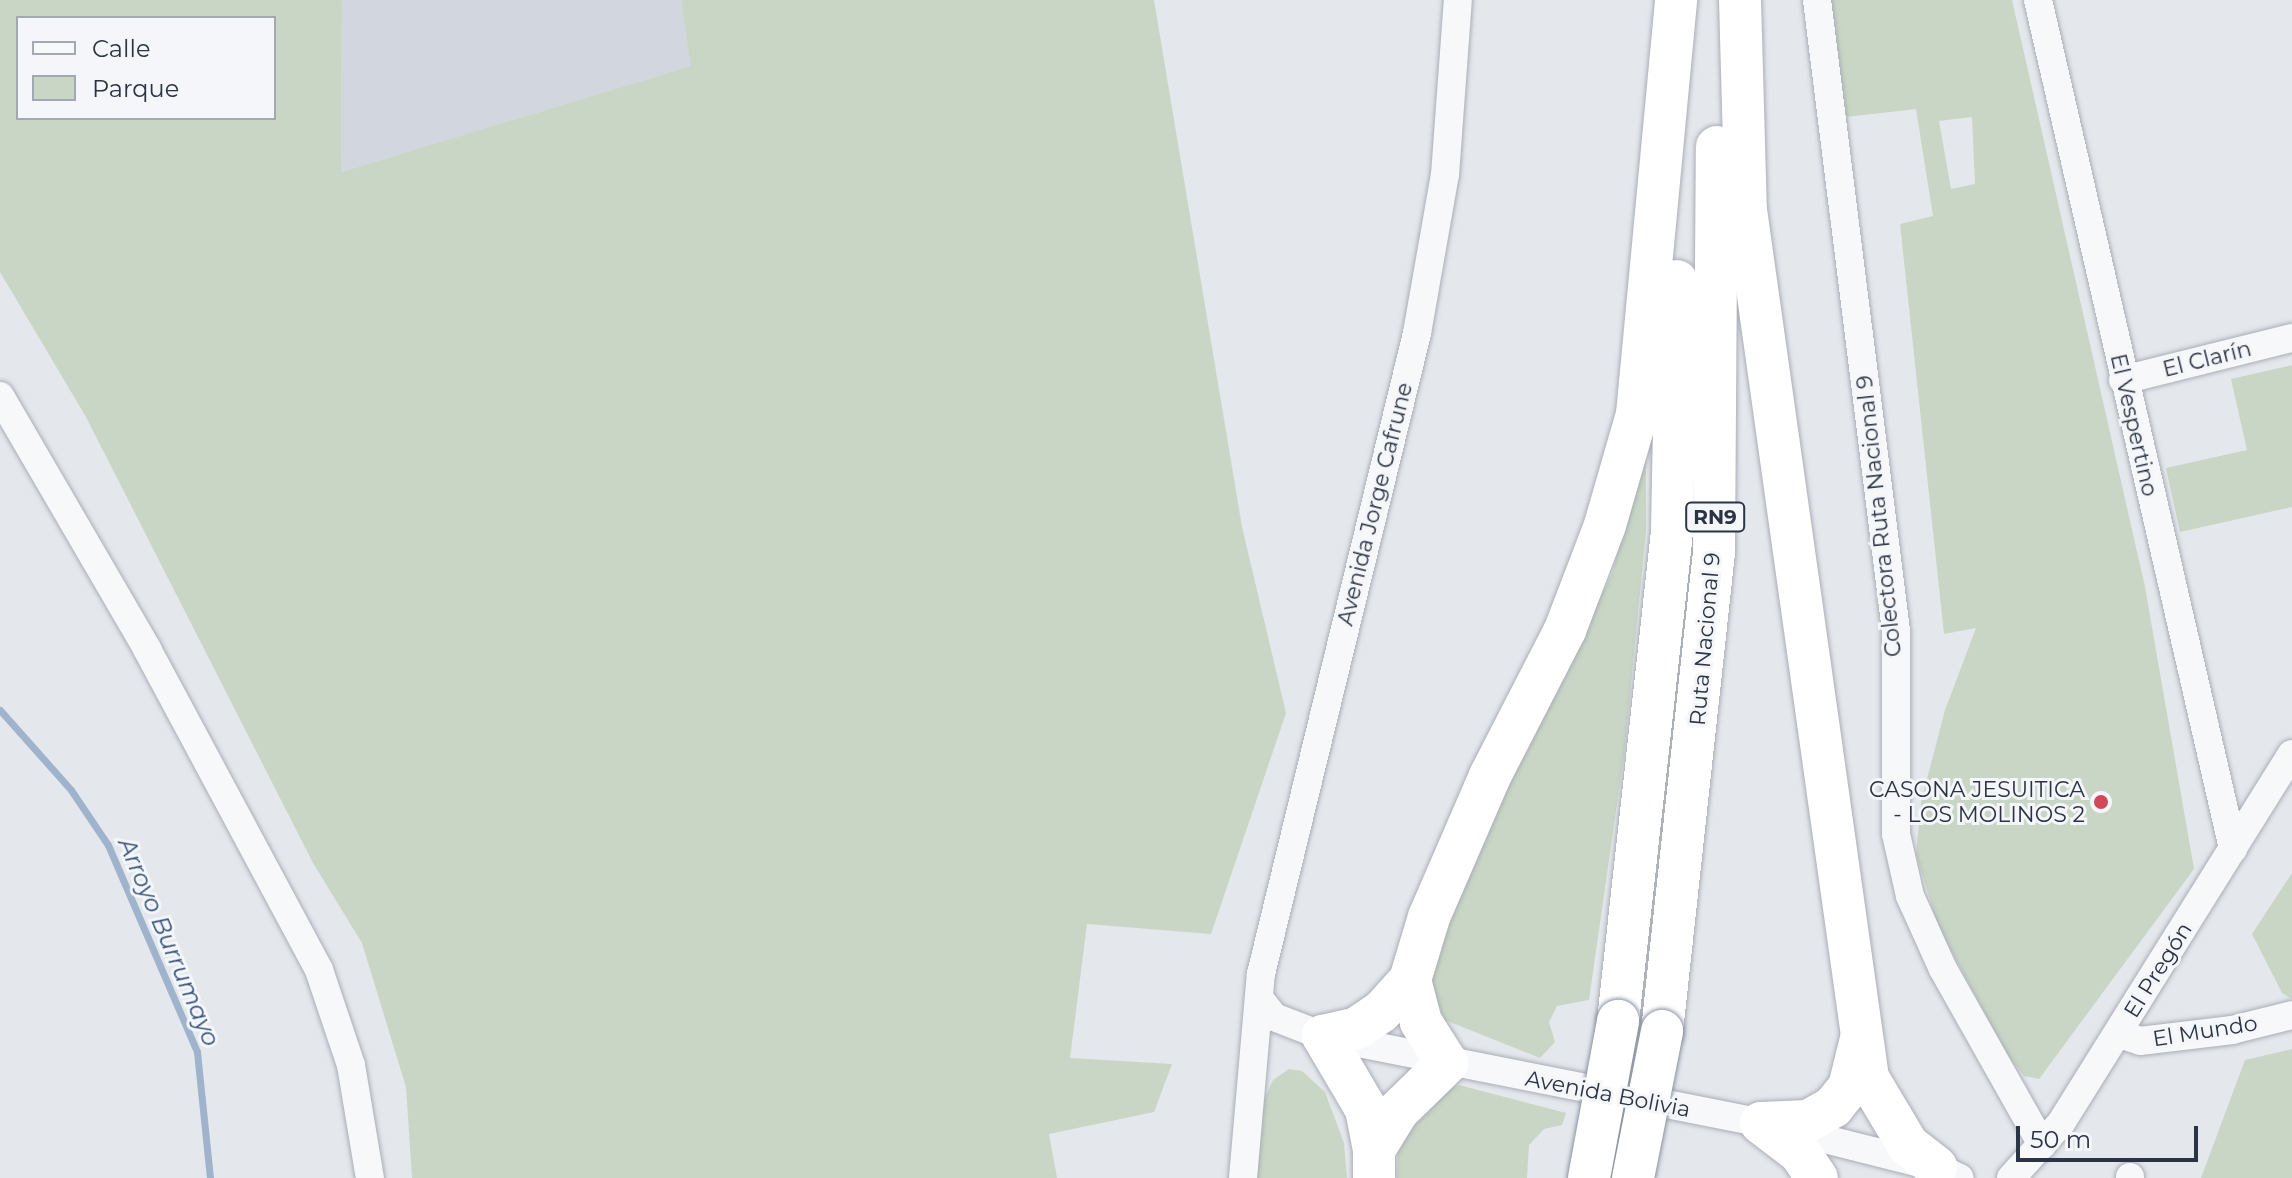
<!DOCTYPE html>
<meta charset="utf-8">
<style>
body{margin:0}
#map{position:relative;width:2292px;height:1178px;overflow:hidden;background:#e4e7ec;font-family:Montserrat,sans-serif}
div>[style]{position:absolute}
.built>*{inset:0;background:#d2d6de}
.green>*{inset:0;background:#c9d6c5}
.stream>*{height:7px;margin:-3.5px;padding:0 3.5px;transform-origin:3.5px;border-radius:3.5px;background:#9fb4cc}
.roads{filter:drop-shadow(0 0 2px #a9aeb7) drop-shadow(0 0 2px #a9aeb7)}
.minor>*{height:28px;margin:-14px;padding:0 14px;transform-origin:14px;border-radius:14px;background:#f7f8fa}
.highway>*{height:42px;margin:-21px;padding:0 21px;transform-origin:21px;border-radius:21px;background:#fff}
.bridges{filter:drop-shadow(0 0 2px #8b94a3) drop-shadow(0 0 2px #8b94a3)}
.highway-bridge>*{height:42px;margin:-21px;padding:0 21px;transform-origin:21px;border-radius:21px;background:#fff}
.dots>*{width:22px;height:22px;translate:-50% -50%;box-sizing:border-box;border:4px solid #f4f6f9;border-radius:50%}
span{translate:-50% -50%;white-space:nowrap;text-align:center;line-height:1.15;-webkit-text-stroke:6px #f4f6f9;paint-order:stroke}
.shield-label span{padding:2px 6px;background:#f4f6f9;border:2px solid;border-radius:6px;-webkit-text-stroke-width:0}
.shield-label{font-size:20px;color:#2b3445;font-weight:700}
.street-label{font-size:22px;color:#2b3445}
.poi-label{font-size:22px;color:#2b3445}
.right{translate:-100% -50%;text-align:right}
.water-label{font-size:24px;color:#34527a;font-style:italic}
.legend{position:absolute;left:16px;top:16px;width:260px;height:104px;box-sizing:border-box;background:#f4f6f9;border:2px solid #a4a8b1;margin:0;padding:10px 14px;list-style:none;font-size:24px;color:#2b3445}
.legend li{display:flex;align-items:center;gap:16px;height:40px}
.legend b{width:40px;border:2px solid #a4a8b1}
.scale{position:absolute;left:2016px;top:1126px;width:182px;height:36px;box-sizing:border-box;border:4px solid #2b3445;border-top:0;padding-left:10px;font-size:24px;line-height:28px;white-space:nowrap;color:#2b3445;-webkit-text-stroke:6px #f4f6f9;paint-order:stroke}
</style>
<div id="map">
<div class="built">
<div style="clip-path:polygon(342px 0,681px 0,692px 66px,341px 172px)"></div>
</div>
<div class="green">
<div style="clip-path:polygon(evenodd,0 0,342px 0,341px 172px,691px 66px,681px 0,1154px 0,1242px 527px,1286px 713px,1211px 934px,1087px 924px,1070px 1058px,1172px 1064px,1154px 1112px,1049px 1134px,1057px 1178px,412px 1178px,406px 1087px,362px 943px,313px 863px,86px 417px,0 272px,0 0,18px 18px,274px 18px,274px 118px,18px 118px,18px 18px)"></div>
<div style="clip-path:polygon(evenodd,1829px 0,2012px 0,2145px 587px,2194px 869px,2039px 1079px,2024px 1076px,2008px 1056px,1939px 928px,1916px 855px,1921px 802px,1945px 710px,1976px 628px,1944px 634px,1900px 224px,1933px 216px,1916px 109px,1846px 117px,1829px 0,1972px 117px,1975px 184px,1951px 189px,1939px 121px,1972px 117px)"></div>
<div style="clip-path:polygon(2292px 365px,2292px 507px,2180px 532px,2166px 468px,2247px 450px,2231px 379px)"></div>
<div style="clip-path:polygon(1646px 441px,1646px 531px,1624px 755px,1589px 1000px,1557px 1006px,1549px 1022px,1555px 1042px,1540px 1058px,1445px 1020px,1429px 983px,1467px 861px,1612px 574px)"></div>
<div style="clip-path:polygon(2292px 873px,2292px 999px,2282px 993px,2252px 934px)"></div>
<div style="clip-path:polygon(2292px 1049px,2292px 1178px,2201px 1178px,2245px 1060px)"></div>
<div style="clip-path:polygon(1289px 1069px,1302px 1071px,1325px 1092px,1344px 1143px,1347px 1178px,1257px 1178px,1262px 1104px,1273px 1080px)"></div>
<div style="clip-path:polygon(1459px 1085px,1566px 1113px,1562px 1125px,1544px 1129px,1529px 1145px,1527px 1178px,1397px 1178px,1399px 1135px,1440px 1093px)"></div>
</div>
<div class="stream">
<div style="left:0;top:710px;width:107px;rotate:48.4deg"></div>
<div style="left:71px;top:790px;width:66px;rotate:56.1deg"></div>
<div style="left:108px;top:845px;width:225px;rotate:66.7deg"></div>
<div style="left:197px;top:1052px;width:127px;rotate:84.1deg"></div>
</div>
<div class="roads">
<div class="minor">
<div style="left:1817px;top:0;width:636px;rotate:82.86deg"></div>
<div style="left:1896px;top:631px;width:203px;rotate:90deg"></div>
<div style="left:1896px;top:834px;width:64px;rotate:77.3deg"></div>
<div style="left:1910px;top:896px;width:80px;rotate:65.7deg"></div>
<div style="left:1943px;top:969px;width:202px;rotate:60.6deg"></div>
<div style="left:2038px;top:0;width:871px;rotate:77.06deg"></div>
<div style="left:2123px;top:380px;width:174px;rotate:-14deg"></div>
<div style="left:0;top:396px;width:293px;rotate:59.8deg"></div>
<div style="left:147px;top:649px;width:364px;rotate:61.8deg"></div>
<div style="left:319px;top:970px;width:100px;rotate:71.4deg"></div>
<div style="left:351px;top:1065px;width:115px;rotate:80.5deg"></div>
<div style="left:1263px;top:1003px;width:18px;rotate:52deg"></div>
<div style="left:1274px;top:1017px;width:53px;rotate:21.2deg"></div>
<div style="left:1323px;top:1036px;width:447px;rotate:11.2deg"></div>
<div style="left:1761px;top:1123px;width:180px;rotate:14.1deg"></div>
<div style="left:1936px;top:1167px;width:26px;rotate:25deg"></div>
<div style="left:2119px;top:1034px;width:22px;rotate:18deg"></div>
<div style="left:2140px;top:1041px;width:93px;rotate:-6.8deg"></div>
<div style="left:2232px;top:1030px;width:62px;rotate:-14deg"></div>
<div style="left:1243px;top:1178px;width:205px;rotate:-85deg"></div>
<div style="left:1261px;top:974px;width:660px;rotate:-76.32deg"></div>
<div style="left:1417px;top:333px;width:160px;rotate:-80deg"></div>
<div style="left:1445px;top:175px;width:175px;rotate:-85.8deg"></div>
<div style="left:2011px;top:1178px;width:74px;rotate:-47.7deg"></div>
<div style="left:2061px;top:1123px;width:435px;rotate:-58deg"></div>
<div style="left:2130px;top:1178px;width:1px;rotate:-90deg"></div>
</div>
<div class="highway">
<div style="left:1740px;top:0;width:210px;rotate:88.4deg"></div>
<div style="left:1746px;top:210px;width:877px;rotate:82deg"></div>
<div style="left:1868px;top:1078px;width:78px;rotate:59.2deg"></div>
<div style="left:1908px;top:1145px;width:36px;rotate:38deg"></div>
<div style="left:1618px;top:1021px;width:493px;rotate:-83.7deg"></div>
<div style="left:1672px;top:531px;width:250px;rotate:-88.9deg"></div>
<div style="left:1662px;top:1031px;width:482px;rotate:-83.8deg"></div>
<div style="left:1714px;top:552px;width:405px;rotate:-89.6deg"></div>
<div style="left:1761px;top:1123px;width:47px;rotate:-2.4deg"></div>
<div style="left:1808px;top:1121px;width:29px;rotate:-29deg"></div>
<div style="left:1833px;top:1107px;width:26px;rotate:-51deg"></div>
<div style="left:1849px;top:1087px;width:49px;rotate:-76deg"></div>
<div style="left:1761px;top:1123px;width:49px;rotate:37.6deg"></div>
<div style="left:1800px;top:1153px;width:30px;rotate:56deg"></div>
<div style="left:1374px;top:1150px;width:42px;rotate:-101deg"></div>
<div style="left:1366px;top:1109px;width:85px;rotate:-120.5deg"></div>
<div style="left:1323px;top:1036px;width:35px;rotate:-13deg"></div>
<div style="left:1357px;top:1028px;width:29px;rotate:-34deg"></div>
<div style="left:1381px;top:1012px;width:43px;rotate:-47.8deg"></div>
<div style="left:1374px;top:1178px;width:28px;rotate:-90deg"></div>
<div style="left:1374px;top:1150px;width:46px;rotate:-58.4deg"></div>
<div style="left:1398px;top:1111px;width:69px;rotate:-44.4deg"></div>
<div style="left:1447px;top:1063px;width:49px;rotate:-122.4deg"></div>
<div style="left:1421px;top:1022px;width:43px;rotate:-104.7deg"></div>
<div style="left:1410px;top:980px;width:66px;rotate:-73.2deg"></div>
<div style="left:1429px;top:917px;width:154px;rotate:-66.6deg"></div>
<div style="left:1490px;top:776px;width:164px;rotate:-62.8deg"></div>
<div style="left:1565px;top:630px;width:112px;rotate:-69.1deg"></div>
<div style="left:1605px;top:525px;width:116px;rotate:-73.9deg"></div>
<div style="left:1637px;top:414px;width:416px;rotate:-84.6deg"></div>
</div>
</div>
<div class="bridges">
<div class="highway-bridge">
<div style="left:1589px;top:1178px;width:160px;rotate:-79.5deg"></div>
<div style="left:1633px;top:1178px;width:150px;rotate:-78.8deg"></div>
</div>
</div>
<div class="dots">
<div style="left:2101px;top:802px;background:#d1495b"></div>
</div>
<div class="shield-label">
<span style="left:1715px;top:517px">RN9</span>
</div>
<div class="street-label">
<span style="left:2207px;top:359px;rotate:-14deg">El Clarín</span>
<span style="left:2134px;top:425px;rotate:77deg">El Vespertino</span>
<span style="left:1375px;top:504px;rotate:-76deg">Avenida Jorge Cafrune</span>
<span style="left:1879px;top:516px;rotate:-96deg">Colectora Ruta Nacional 9</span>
<span style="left:1705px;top:639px;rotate:-85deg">Ruta Nacional 9</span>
<span style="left:2158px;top:970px;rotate:-58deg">El Pregón</span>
<span style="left:2205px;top:1031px;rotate:-9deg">El Mundo</span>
<span style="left:1608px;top:1094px;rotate:11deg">Avenida Bolivia</span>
</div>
<div class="poi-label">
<span class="right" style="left:2085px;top:802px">CASONA JESUITICA<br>- LOS MOLINOS 2</span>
</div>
<div class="water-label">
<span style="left:169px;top:942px;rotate:67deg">Arroyo Burrumayo</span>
</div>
<ul class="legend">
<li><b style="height:10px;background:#f7f8fa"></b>Calle</li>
<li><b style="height:22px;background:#c9d6c5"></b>Parque</li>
</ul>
<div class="scale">50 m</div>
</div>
